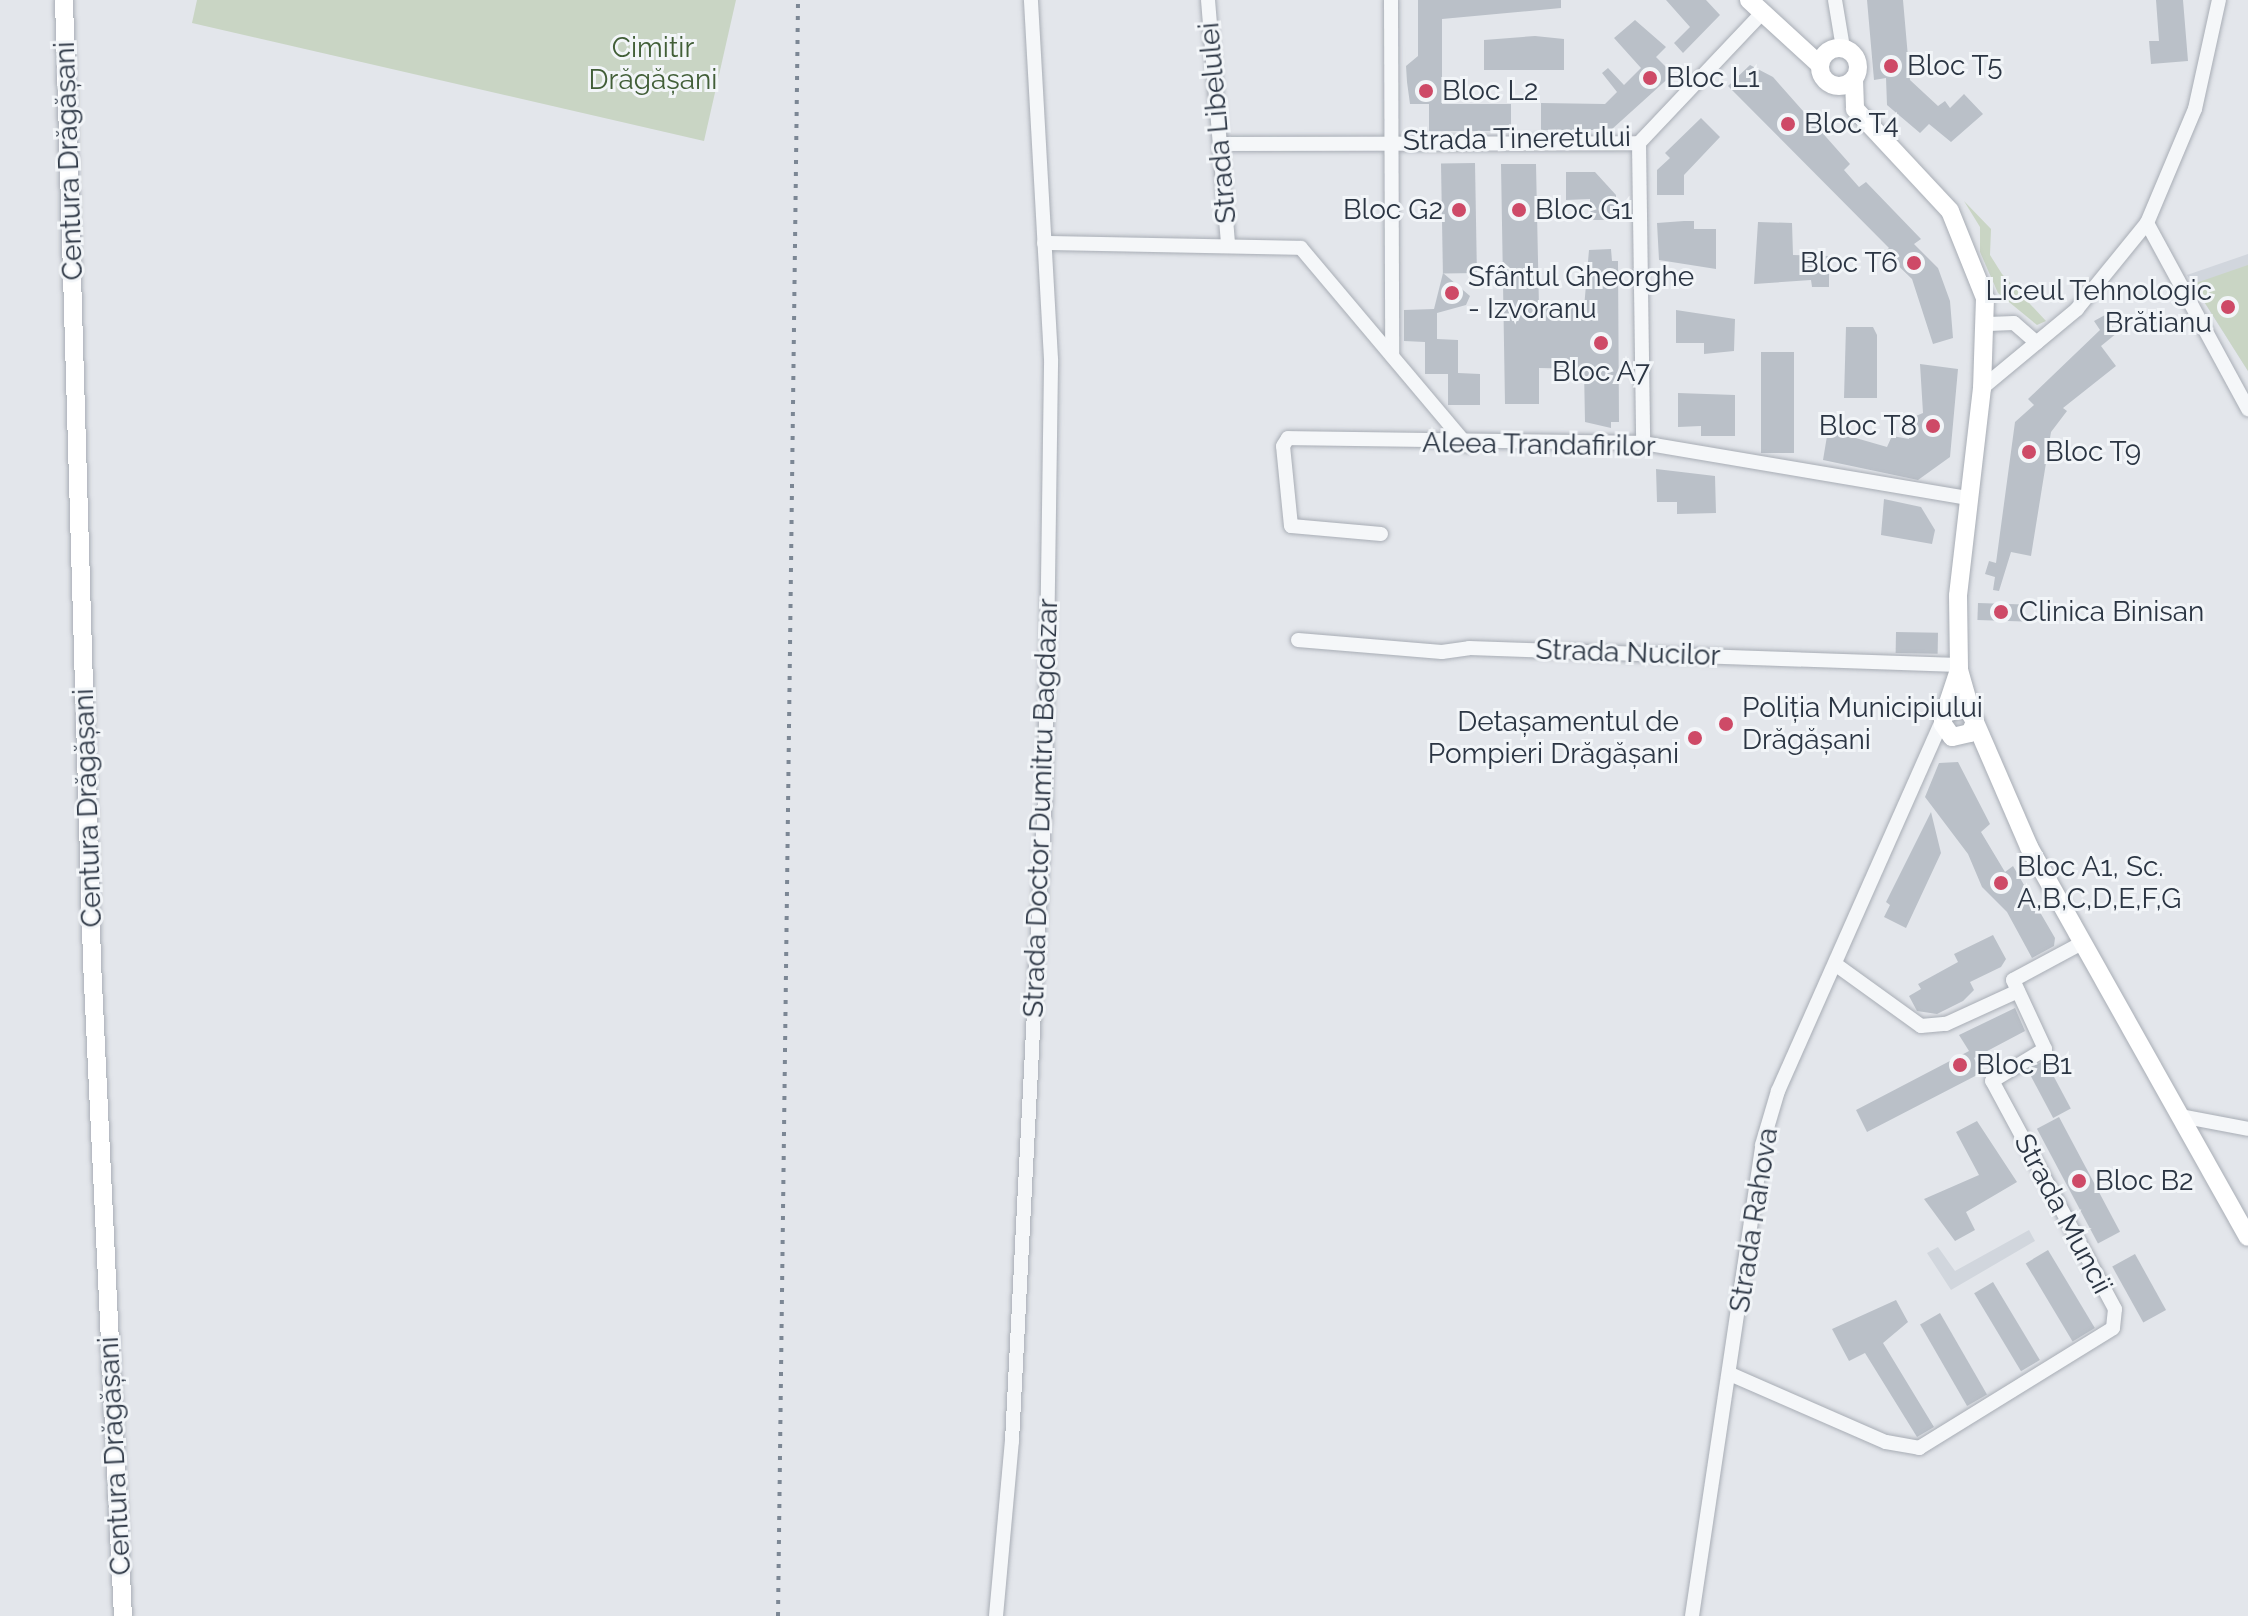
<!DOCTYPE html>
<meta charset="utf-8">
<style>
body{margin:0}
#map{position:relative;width:2248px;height:1616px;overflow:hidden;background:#e3e6eb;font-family:Raleway,sans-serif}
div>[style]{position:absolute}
.built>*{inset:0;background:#d1d6dd}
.green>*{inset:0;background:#c9d5c4}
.building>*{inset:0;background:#bac0c8;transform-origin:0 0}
.roads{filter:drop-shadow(0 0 2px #a8adb5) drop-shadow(0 0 2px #a8adb5)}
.minor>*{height:14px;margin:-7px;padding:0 7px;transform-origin:7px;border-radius:7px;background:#f5f7f9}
.major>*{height:18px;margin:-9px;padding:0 9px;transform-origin:9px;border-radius:9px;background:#fff}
.major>.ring{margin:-9px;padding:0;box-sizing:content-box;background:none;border:18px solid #fff;border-radius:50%}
.rail>*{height:4px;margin-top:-2px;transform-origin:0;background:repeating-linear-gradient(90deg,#7c8794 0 4px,transparent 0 12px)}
.dots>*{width:22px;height:22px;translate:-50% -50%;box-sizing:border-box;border:4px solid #f2f5f8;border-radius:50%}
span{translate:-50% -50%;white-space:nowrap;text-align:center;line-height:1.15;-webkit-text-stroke:6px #f2f5f8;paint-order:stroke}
.park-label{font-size:28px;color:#425f38}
.poi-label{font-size:28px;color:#2b3543}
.left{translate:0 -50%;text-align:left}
.right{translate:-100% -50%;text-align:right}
.street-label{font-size:28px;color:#2b3543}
</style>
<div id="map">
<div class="built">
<div style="clip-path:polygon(2248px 254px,2248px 371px,2187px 275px)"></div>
<div style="clip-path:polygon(2029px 1230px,2035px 1241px,1951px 1290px,1927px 1253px,1938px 1247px,1955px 1271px)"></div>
</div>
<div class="green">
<div style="clip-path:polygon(197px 0,736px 0,704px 141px,192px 23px)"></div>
<div style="clip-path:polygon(1964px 201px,1991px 229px,1990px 255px,2002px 274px,2046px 321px,2037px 325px,1998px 293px,1980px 252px,1980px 227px)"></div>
<div style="clip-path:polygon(2248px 265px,2248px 371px,2193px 284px)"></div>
</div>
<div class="building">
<div style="clip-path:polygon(1418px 0,1561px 0,1561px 8px,1442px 19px,1442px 104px,1511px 104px,1511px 131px,1429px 131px,1429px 104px,1410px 104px,1407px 82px,1406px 66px,1418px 56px)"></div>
<div style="clip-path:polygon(1666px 0,1706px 0,1720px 15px,1683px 53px,1674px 43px,1690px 27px)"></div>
<div style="clip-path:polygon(1867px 0,1903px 0,1910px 80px,1938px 106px,1945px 101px,1950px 108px,1964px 94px,1983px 114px,1951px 142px,1929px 124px,1920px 133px,1887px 105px,1886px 78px,1874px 80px)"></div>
<div style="clip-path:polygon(2156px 0,2183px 0,2188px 61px,2151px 64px,2149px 41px,2159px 41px)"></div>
<div style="clip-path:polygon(1635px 20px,1666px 47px,1656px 57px,1673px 74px,1611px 130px,1541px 130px,1541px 103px,1605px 104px,1617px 92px,1602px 73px,1608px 68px,1624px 85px,1641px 68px,1614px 38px)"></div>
<div style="clip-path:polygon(1535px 36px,1564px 39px,1564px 70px,1484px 70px,1484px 40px)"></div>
<div style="clip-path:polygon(1750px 65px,1773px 77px,1850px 164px,1844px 170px,1859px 187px,1866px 182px,1921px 239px,1914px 244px,1938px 268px,1950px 301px,1953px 338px,1933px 344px,1912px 279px,1884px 252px,1889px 248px,1728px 86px)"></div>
<div style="clip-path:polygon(1701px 118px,1720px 137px,1684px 175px,1684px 195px,1657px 195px,1657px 170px,1670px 158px,1665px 153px)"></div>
<div style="left:1475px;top:163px;width:110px;height:34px;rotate:89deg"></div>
<div style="clip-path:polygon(1501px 164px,1536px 164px,1539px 308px,1584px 308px,1589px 250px,1611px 249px,1612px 261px,1618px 261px,1619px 422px,1611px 422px,1611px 428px,1585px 422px,1584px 369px,1539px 368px,1539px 404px,1505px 404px)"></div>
<div style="clip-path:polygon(1566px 172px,1595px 172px,1616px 195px,1616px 220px,1590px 220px,1590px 199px,1566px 200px)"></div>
<div style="clip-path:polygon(1684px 221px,1694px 221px,1694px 229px,1716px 229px,1716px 269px,1659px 260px,1657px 223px)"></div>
<div style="clip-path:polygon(1758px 222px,1792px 223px,1793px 255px,1829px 256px,1829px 287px,1812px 287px,1811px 280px,1754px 284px)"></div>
<div style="clip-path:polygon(1443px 273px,1470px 296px,1466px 305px,1437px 313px,1437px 339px,1458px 340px,1458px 373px,1480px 374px,1480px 405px,1448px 405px,1448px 374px,1425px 374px,1425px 342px,1404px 341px,1404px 310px,1434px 309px)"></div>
<div style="clip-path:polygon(1676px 310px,1735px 319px,1734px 351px,1704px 354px,1704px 343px,1676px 343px)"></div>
<div style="clip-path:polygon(2105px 315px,2117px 333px,2101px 346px,2116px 366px,2063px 408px,2067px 411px,2051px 432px,2031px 556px,2011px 552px,1999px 591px,1993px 590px,1995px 577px,1985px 574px,1989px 561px,1996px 563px,2015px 422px,2034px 405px,2028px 399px,2100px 330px,2094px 321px)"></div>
<div style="clip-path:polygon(1846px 327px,1873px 327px,1877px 335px,1877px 398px,1844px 398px)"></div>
<div style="left:1761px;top:352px;width:33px;height:101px"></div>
<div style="clip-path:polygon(1920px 364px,1958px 369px,1950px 457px,1918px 480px,1823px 460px,1828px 430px,1887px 447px,1892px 436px,1909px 439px,1911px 418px,1923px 413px)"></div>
<div style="clip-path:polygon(1678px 393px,1735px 395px,1735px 436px,1701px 436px,1701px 426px,1678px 427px)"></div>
<div style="clip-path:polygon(1656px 469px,1715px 476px,1716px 513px,1677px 514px,1677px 502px,1657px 502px)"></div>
<div style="clip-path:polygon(1884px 499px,1921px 507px,1935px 530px,1932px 544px,1881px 535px)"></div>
<div style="left:1978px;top:603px;width:46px;height:17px;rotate:2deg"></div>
<div style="left:1896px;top:632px;width:42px;height:21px;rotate:1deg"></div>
<div style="clip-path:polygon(1958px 762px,1990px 824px,1981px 832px,2005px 872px,2013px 866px,2055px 938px,2054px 946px,2032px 958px,2007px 912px,1982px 887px,1968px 854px,1925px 797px,1939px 763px)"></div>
<div style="clip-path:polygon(1931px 812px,1941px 853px,1906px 928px,1884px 917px,1890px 905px,1886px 902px)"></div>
<div style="clip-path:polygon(1993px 935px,2006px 959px,2001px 967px,1970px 982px,1974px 990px,1963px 1001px,1937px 1014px,1917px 1011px,1909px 996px,1921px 989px,1918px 984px,1958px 962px,1954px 954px)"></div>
<div style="clip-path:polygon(2015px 1008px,2025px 1031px,1974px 1058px,1981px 1073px,1867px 1132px,1856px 1110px,1969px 1051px,1959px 1035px)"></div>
<div style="left:2045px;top:1060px;width:55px;height:20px;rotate:62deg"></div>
<div style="left:2059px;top:1117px;width:130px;height:25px;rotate:62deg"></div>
<div style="clip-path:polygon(1977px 1121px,2017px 1182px,1966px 1212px,1975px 1230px,1955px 1241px,1924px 1199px,1979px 1175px,1956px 1132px)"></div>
<div style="left:2048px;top:1250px;width:91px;height:26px;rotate:59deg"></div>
<div style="left:2135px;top:1254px;width:64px;height:26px;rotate:61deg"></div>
<div style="left:1993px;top:1282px;width:91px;height:22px;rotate:59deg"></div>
<div style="clip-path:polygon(1896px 1300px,1908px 1322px,1883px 1343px,1934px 1427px,1917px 1437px,1865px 1353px,1849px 1361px,1832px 1329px)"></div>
<div style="left:1940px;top:1313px;width:94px;height:23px;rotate:60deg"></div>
</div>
<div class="roads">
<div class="minor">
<div style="left:1208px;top:0;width:246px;rotate:85.3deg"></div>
<div style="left:1391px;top:0;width:356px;rotate:89.8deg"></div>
<div style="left:1835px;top:0;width:49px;rotate:80.5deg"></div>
<div style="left:1639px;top:143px;width:300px;rotate:89.2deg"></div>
<div style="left:1220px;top:144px;width:419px;rotate:-0.1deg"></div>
<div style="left:1639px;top:143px;width:179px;rotate:-46.6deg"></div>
<div style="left:2147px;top:223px;width:212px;rotate:61.5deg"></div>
<div style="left:1044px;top:243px;width:257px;rotate:1.1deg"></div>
<div style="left:1301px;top:248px;width:258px;rotate:49.9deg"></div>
<div style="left:1988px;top:324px;width:26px;rotate:-2deg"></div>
<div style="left:2014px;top:323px;width:30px;rotate:41deg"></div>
<div style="left:1982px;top:388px;width:124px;rotate:-39.7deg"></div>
<div style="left:2077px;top:309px;width:111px;rotate:-50.9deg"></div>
<div style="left:2147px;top:223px;width:124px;rotate:-67.2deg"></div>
<div style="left:2195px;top:109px;width:112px;rotate:-77.6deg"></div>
<div style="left:1381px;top:534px;width:90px;rotate:-174.9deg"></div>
<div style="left:1291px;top:526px;width:80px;rotate:-95.7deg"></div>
<div style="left:1283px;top:446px;width:9px;rotate:-58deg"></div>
<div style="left:1288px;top:438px;width:355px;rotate:0.8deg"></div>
<div style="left:1643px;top:443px;width:329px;rotate:9.6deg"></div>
<div style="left:1298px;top:640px;width:144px;rotate:4.8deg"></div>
<div style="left:1442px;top:652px;width:27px;rotate:-8deg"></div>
<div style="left:1469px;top:648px;width:490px;rotate:2deg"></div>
<div style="left:1835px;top:964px;width:106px;rotate:35.8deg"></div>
<div style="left:1921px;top:1026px;width:25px;rotate:-5deg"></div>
<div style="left:1946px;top:1024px;width:79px;rotate:-24.6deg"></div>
<div style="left:2180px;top:1116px;width:69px;rotate:10.8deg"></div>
<div style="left:1730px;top:1374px;width:170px;rotate:23.6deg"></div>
<div style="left:1886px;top:1442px;width:34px;rotate:10deg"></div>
<div style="left:1919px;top:1448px;width:228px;rotate:-31.7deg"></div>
<div style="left:2113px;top:1328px;width:19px;rotate:-84deg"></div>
<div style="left:2115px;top:1309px;width:259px;rotate:-118.3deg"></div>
<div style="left:1992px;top:1081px;width:62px;rotate:-31.1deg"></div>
<div style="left:2045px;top:1049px;width:76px;rotate:-114.9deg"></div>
<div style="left:2013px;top:980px;width:78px;rotate:-28.2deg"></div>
<div style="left:996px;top:1616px;width:176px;rotate:-84.8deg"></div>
<div style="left:1012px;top:1441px;width:646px;rotate:-87.07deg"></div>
<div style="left:1045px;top:796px;width:437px;rotate:-89.2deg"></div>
<div style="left:1051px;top:359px;width:360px;rotate:-93.2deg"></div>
<div style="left:1692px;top:1616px;width:476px;rotate:-81.5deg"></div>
<div style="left:1762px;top:1145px;width:56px;rotate:-73.5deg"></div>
<div style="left:1778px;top:1091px;width:408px;rotate:-66.1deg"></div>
</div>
<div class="major">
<div style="left:64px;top:0;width:962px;rotate:88.33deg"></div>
<div style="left:92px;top:962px;width:655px;rotate:87.29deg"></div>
<div style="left:1749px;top:0;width:96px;rotate:42.5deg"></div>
<div class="ring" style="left:1820px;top:48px;width:20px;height:20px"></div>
<div style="left:1854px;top:79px;width:30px;rotate:88deg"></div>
<div style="left:1855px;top:109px;width:139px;rotate:47deg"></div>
<div style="left:1950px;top:211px;width:94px;rotate:68.1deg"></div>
<div style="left:1985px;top:298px;width:90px;rotate:91.9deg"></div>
<div style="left:1982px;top:388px;width:209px;rotate:96.6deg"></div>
<div style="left:1958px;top:596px;width:74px;rotate:89.2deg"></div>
<div style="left:1959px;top:670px;width:44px;rotate:74.1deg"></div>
<div style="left:1945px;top:713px;width:23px;rotate:-13deg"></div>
<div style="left:1967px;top:708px;width:16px;rotate:60deg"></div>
<div style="left:1975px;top:722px;width:12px;rotate:114deg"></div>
<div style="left:1970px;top:733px;width:18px;rotate:167deg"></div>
<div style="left:1952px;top:737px;width:16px;rotate:-125deg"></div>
<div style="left:1943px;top:724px;width:6px;rotate:-90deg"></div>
<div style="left:1943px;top:718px;width:51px;rotate:-71.6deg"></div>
<div style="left:1975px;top:722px;width:136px;rotate:66.6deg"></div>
<div style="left:2029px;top:847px;width:447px;rotate:60.7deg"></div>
</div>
</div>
<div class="rail">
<div style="left:778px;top:1616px;width:1616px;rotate:-89.29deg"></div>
</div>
<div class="dots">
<div style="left:1891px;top:66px;background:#ce4a67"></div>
<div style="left:1650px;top:78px;background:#ce4a67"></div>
<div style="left:1426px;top:91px;background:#ce4a67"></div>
<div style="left:1788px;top:124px;background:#ce4a67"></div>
<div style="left:1459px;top:210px;background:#ce4a67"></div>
<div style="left:1519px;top:210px;background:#ce4a67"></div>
<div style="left:1914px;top:263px;background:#ce4a67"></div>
<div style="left:1452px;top:293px;background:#ce4a67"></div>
<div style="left:2228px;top:307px;background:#ce4a67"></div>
<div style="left:1601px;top:343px;background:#ce4a67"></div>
<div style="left:1933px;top:426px;background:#ce4a67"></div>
<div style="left:2029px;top:452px;background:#ce4a67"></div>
<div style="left:2001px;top:612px;background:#ce4a67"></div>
<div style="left:1726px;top:724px;background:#ce4a67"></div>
<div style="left:1695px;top:738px;background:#ce4a67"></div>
<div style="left:2001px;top:883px;background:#ce4a67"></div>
<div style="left:1960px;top:1065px;background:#ce4a67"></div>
<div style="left:2079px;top:1181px;background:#ce4a67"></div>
</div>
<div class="park-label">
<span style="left:653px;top:64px">Cimitir<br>Drăgășani</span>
</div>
<div class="poi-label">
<span class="left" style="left:1907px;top:66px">Bloc T5</span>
<span class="left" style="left:1666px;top:78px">Bloc L1</span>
<span class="left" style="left:1442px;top:91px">Bloc L2</span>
<span class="left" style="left:1804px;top:124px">Bloc T4</span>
<span class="right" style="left:1443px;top:210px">Bloc G2</span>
<span class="left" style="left:1535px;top:210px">Bloc G1</span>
<span class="right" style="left:1898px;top:263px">Bloc T6</span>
<span class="left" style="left:1468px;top:293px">Sfântul Gheorghe<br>- Izvoranu</span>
<span class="right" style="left:2212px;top:307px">Liceul Tehnologic<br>Brătianu</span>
<span style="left:1601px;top:372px">Bloc A7</span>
<span class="right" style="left:1917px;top:426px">Bloc T8</span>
<span class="left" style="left:2045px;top:452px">Bloc T9</span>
<span class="left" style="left:2019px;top:612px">Clinica Binisan</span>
<span class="left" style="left:1742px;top:724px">Poliția Municipiului<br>Drăgășani</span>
<span class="right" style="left:1679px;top:738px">Detașamentul de<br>Pompieri Drăgășani</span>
<span class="left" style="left:2017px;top:883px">Bloc A1, Sc.<br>A,B,C,D,E,F,G</span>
<span class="left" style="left:1976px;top:1065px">Bloc B1</span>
<span class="left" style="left:2095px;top:1181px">Bloc B2</span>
</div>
<div class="street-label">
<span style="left:1218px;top:123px;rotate:-95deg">Strada Libelulei</span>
<span style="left:1517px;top:139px;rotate:-1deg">Strada Tineretului</span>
<span style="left:69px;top:161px;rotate:-92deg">Centura Drăgășani</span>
<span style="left:1539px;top:445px;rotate:1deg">Aleea Trandafirilor</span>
<span style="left:1628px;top:653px;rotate:2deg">Strada Nucilor</span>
<span style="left:88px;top:808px;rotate:-92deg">Centura Drăgășani</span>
<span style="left:1041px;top:808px;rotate:-88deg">Strada Doctor Dumitru Bagdazar</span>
<span style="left:2063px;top:1214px;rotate:62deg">Strada Muncii</span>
<span style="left:1754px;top:1220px;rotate:-81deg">Strada Rahova</span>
<span style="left:115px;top:1456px;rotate:-93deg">Centura Drăgășani</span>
</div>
</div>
